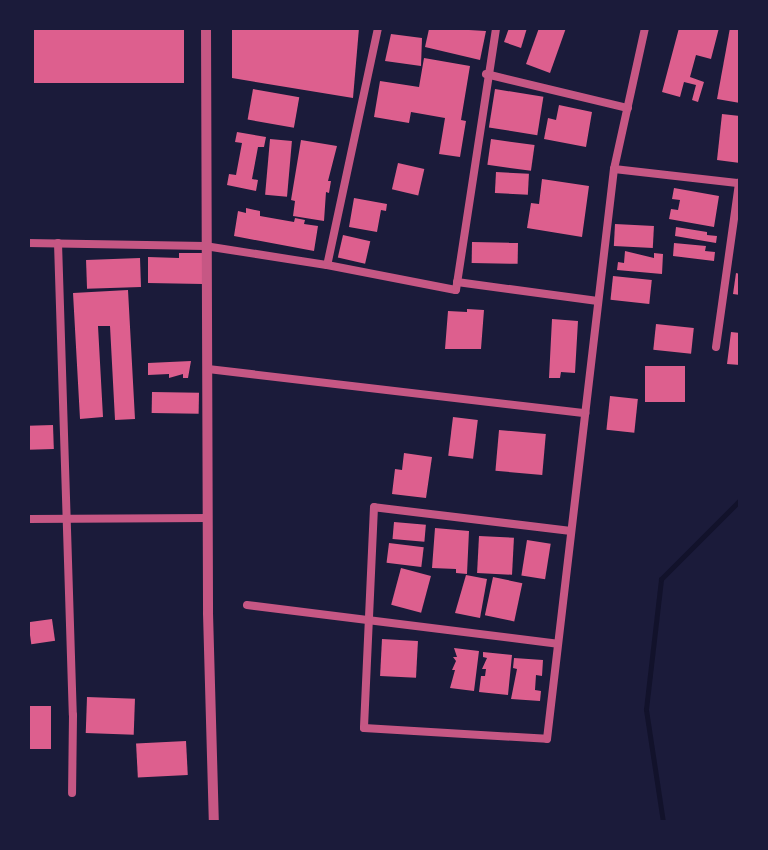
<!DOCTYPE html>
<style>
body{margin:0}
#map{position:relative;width:768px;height:850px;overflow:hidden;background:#1b1b3a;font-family:"Exo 2",sans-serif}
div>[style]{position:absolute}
.stream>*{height:5px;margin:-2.5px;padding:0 2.5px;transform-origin:2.5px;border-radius:2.5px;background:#12122b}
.building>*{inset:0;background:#dd5f8e;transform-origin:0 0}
.minor>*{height:8px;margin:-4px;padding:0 4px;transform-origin:4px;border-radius:4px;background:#c65784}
.tertiary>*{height:10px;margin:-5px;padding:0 5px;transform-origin:5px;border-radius:5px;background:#c65784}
span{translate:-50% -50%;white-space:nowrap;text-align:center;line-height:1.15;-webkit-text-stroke:8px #1b1b3a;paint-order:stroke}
.frame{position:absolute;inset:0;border:30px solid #1b1b3a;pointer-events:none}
</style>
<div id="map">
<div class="stream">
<div style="left:663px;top:822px;width:114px;rotate:-98.6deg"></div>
<div style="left:646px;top:709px;width:131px;rotate:-83.4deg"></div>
<div style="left:661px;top:579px;width:112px;rotate:-45deg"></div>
</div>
<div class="building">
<div style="left:34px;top:28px;width:150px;height:55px"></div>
<div style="clip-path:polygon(232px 28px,359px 28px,353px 98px,232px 78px)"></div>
<div style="clip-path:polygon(435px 28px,486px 31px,480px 60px,425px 47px,429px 29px)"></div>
<div style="clip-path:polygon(509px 28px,527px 28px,521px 48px,504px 42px)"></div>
<div style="clip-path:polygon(539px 28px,566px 28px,550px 73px,526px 64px)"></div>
<div style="clip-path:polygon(679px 28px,719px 28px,711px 59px,696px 55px,690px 77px,704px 82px,698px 102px,692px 100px,696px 85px,684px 82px,680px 97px,662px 92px)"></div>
<div style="clip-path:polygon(730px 28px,740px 28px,740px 103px,717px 99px)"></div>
<div style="clip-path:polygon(391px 34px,422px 38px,421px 66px,385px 61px)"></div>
<div style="clip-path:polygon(424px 58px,470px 66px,461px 120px,466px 121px,460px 157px,439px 154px,445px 118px,411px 112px,409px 123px,374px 117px,380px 81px,419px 87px)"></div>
<div style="left:253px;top:89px;width:47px;height:31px;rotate:10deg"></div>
<div style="left:495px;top:89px;width:49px;height:39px;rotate:9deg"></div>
<div style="clip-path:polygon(559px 105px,592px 112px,586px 147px,544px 139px,548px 118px,556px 120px)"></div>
<div style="clip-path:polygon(722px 114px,740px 116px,740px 163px,717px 160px)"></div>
<div style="clip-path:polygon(237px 132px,266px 137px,264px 147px,258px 147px,252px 179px,258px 180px,256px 191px,227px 185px,229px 174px,236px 175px,242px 143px,235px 142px)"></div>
<div style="left:270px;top:139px;width:22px;height:56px;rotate:5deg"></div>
<div style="left:491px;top:139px;width:44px;height:26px;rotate:8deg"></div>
<div style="clip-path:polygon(301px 140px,337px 146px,328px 181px,331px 181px,329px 193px,326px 192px,324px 221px,293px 216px,295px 201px,291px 200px)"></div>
<div style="left:398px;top:163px;width:27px;height:27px;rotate:13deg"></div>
<div style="left:496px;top:172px;width:33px;height:21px;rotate:3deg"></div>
<div style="clip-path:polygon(542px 179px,589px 186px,582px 237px,527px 228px,531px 203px,539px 204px)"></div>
<div style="clip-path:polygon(674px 188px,719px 196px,714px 227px,669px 219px,671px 209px,678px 210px,680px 200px,672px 199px)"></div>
<div style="clip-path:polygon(354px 198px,387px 204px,386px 211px,381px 210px,377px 232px,349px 227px)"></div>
<div style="clip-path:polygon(246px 208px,260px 211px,260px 216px,294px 222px,295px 218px,305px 220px,304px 224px,318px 226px,314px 251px,234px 236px,238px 211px,246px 213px)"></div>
<div style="left:615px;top:224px;width:39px;height:22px;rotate:3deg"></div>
<div style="clip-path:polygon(676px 227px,707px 232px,707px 235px,717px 236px,716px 243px,675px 236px)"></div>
<div style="left:343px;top:235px;width:28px;height:23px;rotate:13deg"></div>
<div style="left:472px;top:242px;width:46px;height:21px;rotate:1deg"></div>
<div style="clip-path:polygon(674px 243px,706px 246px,705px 251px,715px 252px,714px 261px,673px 256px)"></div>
<div style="clip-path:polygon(625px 251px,654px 258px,654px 253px,663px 254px,662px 274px,617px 270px,618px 262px,624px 263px)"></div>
<div style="clip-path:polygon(179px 253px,204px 253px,203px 284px,148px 283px,148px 257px,179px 258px)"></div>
<div style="left:140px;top:258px;width:29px;height:54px;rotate:88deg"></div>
<div style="clip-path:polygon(736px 273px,740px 274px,740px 295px,733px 294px)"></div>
<div style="left:613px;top:276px;width:39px;height:24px;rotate:6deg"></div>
<div style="clip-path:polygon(128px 290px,135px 419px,115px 420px,110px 326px,98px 326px,103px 417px,80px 419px,73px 293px)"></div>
<div style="clip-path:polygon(467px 309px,484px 310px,481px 349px,445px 349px,448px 311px,467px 312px)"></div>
<div style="clip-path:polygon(552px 319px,578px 321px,575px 373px,561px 372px,560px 378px,549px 378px)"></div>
<div style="left:656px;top:324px;width:38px;height:26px;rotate:6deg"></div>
<div style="clip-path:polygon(731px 332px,740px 333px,740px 365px,727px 364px)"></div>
<div style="clip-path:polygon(191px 361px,188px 378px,183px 378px,183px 374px,169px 378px,169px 374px,148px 375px,148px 363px)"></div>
<div style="left:645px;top:366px;width:40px;height:36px"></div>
<div style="left:152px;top:392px;width:47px;height:21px;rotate:1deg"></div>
<div style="left:610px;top:396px;width:28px;height:34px;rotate:6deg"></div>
<div style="left:453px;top:417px;width:25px;height:39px;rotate:7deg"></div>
<div style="left:53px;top:425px;width:24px;height:25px;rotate:88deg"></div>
<div style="left:499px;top:430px;width:47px;height:41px;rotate:5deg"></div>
<div style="clip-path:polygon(404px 453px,432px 457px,426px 498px,392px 494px,395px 469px,402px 470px)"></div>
<div style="left:394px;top:522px;width:32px;height:17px;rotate:5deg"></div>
<div style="clip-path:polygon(435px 528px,469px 531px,467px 574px,456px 573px,456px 569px,432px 568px)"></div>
<div style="left:479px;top:536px;width:35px;height:37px;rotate:3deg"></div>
<div style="left:527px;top:540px;width:24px;height:36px;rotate:9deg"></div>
<div style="left:389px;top:543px;width:35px;height:20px;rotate:7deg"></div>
<div style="left:401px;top:568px;width:31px;height:38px;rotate:15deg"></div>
<div style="clip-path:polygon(466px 575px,487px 579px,480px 618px,455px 613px)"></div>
<div style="left:493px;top:577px;width:30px;height:39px;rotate:12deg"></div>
<div style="left:52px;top:619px;width:22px;height:24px;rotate:82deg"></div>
<div style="left:382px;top:639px;width:36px;height:37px;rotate:3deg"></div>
<div style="clip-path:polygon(454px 648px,479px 651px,474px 691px,450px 688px,455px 670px,452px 670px,456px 661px,453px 657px,457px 657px)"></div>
<div style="clip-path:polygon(483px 652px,512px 655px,508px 695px,479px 692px,481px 676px,485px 676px,486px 669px,482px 669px,487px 658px,483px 657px)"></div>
<div style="clip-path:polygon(514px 658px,543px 660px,542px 676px,536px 675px,535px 690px,541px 691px,540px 701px,511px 699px,517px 669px,513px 668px)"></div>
<div style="left:87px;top:697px;width:48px;height:36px;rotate:2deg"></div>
<div style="left:28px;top:706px;width:23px;height:43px"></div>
<div style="left:186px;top:741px;width:34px;height:50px;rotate:87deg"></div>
</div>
<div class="minor">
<div style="left:378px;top:28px;width:242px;rotate:102.1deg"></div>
<div style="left:327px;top:265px;width:131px;rotate:11deg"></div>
<div style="left:456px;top:290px;width:265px;rotate:-81.3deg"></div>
<div style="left:645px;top:28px;width:144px;rotate:102.4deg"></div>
<div style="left:614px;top:169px;width:124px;rotate:6.5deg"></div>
<div style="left:486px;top:74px;width:146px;rotate:13.5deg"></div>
<div style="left:28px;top:243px;width:177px;rotate:1deg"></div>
<div style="left:205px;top:246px;width:123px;rotate:8.9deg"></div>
<div style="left:58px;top:243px;width:472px;rotate:88.2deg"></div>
<div style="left:73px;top:715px;width:78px;rotate:90.7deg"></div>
<div style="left:457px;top:282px;width:142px;rotate:7.7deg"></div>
<div style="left:716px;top:347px;width:166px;rotate:-82deg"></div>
<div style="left:208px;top:369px;width:380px;rotate:6.7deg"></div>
<div style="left:28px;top:519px;width:180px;rotate:-0.3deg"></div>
<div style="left:571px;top:531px;width:198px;rotate:-173.1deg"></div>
<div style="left:374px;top:507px;width:221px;rotate:92.6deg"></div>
<div style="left:364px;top:728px;width:183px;rotate:3.4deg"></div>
<div style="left:547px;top:739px;width:574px;rotate:-83.3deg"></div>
<div style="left:247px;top:605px;width:313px;rotate:7.1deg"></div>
</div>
<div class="tertiary">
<div style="left:206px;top:28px;width:585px;rotate:89.8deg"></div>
<div style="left:208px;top:613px;width:209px;rotate:88.4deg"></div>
</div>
<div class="frame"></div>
</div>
